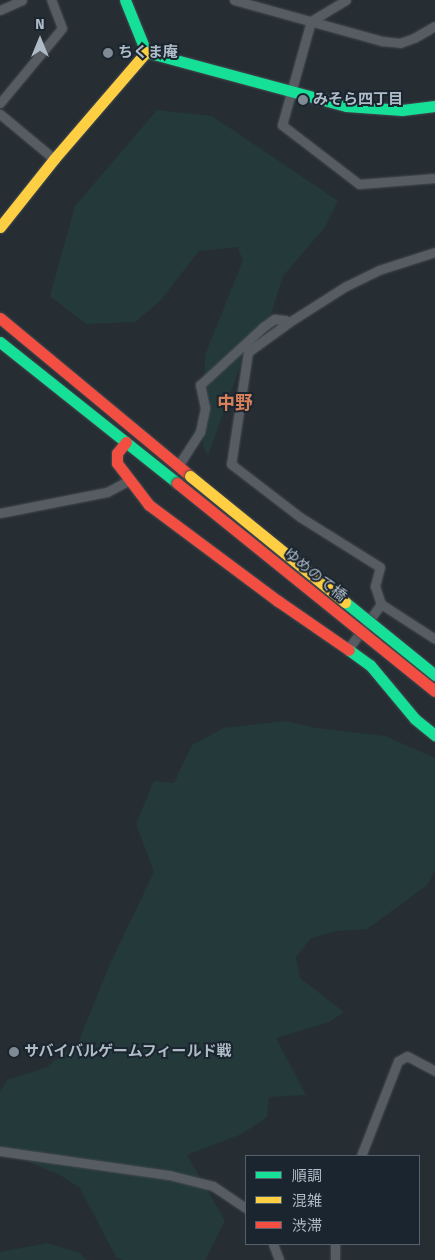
<!DOCTYPE html>
<meta charset="utf-8">
<style>
body{margin:0}
#map{position:relative;width:435px;height:1260px;overflow:hidden;background:#262e34;font-family:"Fira Sans","Noto Sans JP",sans-serif}
div>[style]{position:absolute}
.green>*{inset:0;background:#23393a}
.roads{filter:drop-shadow(0 0 1px #444a4f) drop-shadow(0 0 1px #444a4f)}
.street>*{height:9px;margin:-4.5px;padding:0 4.5px;transform-origin:4.5px;border-radius:4.5px;background:#565c62}
.fast>*{height:11px;margin:-5.5px;padding:0 5.5px;transform-origin:5.5px;border-radius:5.5px;background:#16e098}
.slow>*{height:11px;margin:-5.5px;padding:0 5.5px;transform-origin:5.5px;border-radius:5.5px;background:#ffcf43}
.jam>*{height:11px;margin:-5.5px;padding:0 5.5px;transform-origin:5.5px;border-radius:5.5px;background:#f24e42}
.bridges{filter:drop-shadow(0 0 1px #444a4f) drop-shadow(0 0 1px #444a4f)}
.fast-bridge>*{height:11px;margin:-5.5px;padding:0 5.5px;transform-origin:5.5px;border-radius:5.5px;background:#16e098}
.slow-bridge>*{height:11px;margin:-5.5px;padding:0 5.5px;transform-origin:5.5px;border-radius:5.5px;background:#ffcf43}
.jam-bridge>*{height:11px;margin:-5.5px;padding:0 5.5px;transform-origin:5.5px;border-radius:5.5px;background:#f24e42}
.dots>*{width:14px;height:14px;translate:-50% -50%;box-sizing:border-box;border:2px solid #1a252f;border-radius:50%}
span{translate:-50% -50%;white-space:nowrap;text-align:center;line-height:1.15;-webkit-text-stroke:4px #1a252f;paint-order:stroke}
.poi-label{font-size:15px;color:#afbbc7;font-weight:700}
.left{translate:0 -50%;text-align:left}
.street-label{font-size:15px;color:#afbbc7}
.quarter-label{font-size:18px;color:#d78059;font-weight:700}
.legend{position:absolute;left:245px;top:1155px;width:175px;height:90px;box-sizing:border-box;background:#1a252f;border:1px solid #56616c;margin:0;padding:6px 9px;list-style:none;font-size:15px;color:#afbbc7}
.legend li{display:flex;align-items:center;gap:10px;height:25px}
.legend b{width:25px;border:1px solid #56616c}
.north{position:absolute;left:15px;top:15px;width:50px;height:50px;-webkit-text-stroke:4px #1a252f;paint-order:stroke;rotate:0deg;font-size:14px;font-weight:700;line-height:20px;text-align:center;color:#afbbc7}
.north::after{content:'';display:block;margin:auto;width:18px;height:22px;background:#afbbc7;clip-path:polygon(50% 0,100% 100%,50% 72%,0 100%)}
</style>
<div id="map">
<div class="green">
<div style="clip-path:polygon(157px 110px,212px 116px,338px 201px,325px 227px,283px 276px,270px 317px,243px 346px,241px 364px,208px 455px,203px 446px,205px 355px,243px 260px,237px 247px,199px 251px,160px 301px,135px 322px,86px 324px,50px 296px,75px 206px)"></div>
<div style="clip-path:polygon(285px 721px,316px 728px,385px 736px,435px 758px,435px 870px,427px 885px,367px 929px,337px 931px,311px 938px,296px 957px,300px 978px,344px 1012px,329px 1022px,276px 1038px,306px 1095px,269px 1097px,267px 1117px,242px 1134px,187px 1155px,225px 1221px,205px 1260px,123px 1260px,116px 1257px,80px 1188px,60px 1175px,0 1150px,0 1092px,7px 1080px,45px 1068px,78px 1043px,110px 964px,154px 872px,136px 824px,154px 781px,174px 783px,192px 745px,224px 728px)"></div>
<div style="clip-path:polygon(47px 1243px,80px 1253px,86px 1260px,0 1260px,0 1252px)"></div>
</div>
<div class="roads">
<div class="street">
<div style="left:234px;top:0;width:154px;rotate:15.5deg"></div>
<div style="left:382px;top:41px;width:18px;rotate:6deg"></div>
<div style="left:400px;top:43px;width:15px;rotate:-20deg"></div>
<div style="left:414px;top:38px;width:24px;rotate:-30deg"></div>
<div style="left:346px;top:0;width:41px;rotate:149deg"></div>
<div style="left:311px;top:21px;width:108px;rotate:105.6deg"></div>
<div style="left:282px;top:125px;width:97px;rotate:37.5deg"></div>
<div style="left:359px;top:184px;width:76px;rotate:-4.5deg"></div>
<div style="left:0;top:10px;width:24px;rotate:-24deg"></div>
<div style="left:0;top:103px;width:97px;rotate:-50.4deg"></div>
<div style="left:62px;top:28px;width:30px;rotate:-111deg"></div>
<div style="left:0;top:114px;width:70px;rotate:39.8deg"></div>
<div style="left:435px;top:252px;width:59px;rotate:162.2deg"></div>
<div style="left:379px;top:270px;width:37px;rotate:154deg"></div>
<div style="left:346px;top:286px;width:69px;rotate:147.5deg"></div>
<div style="left:288px;top:323px;width:49px;rotate:144.1deg"></div>
<div style="left:248px;top:352px;width:113px;rotate:98.6deg"></div>
<div style="left:231px;top:464px;width:87px;rotate:37.5deg"></div>
<div style="left:300px;top:517px;width:94px;rotate:32deg"></div>
<div style="left:380px;top:567px;width:20px;rotate:105deg"></div>
<div style="left:375px;top:586px;width:19px;rotate:72deg"></div>
<div style="left:381px;top:604px;width:64px;rotate:32.9deg"></div>
<div style="left:178px;top:466px;width:40px;rotate:-57.1deg"></div>
<div style="left:200px;top:432px;width:25px;rotate:-78deg"></div>
<div style="left:205px;top:408px;width:24px;rotate:-102deg"></div>
<div style="left:200px;top:385px;width:86px;rotate:-42.6deg"></div>
<div style="left:263px;top:327px;width:14px;rotate:-36deg"></div>
<div style="left:274px;top:319px;width:11px;rotate:5deg"></div>
<div style="left:285px;top:320px;width:4px;rotate:45deg"></div>
<div style="left:0;top:513px;width:109px;rotate:-11.1deg"></div>
<div style="left:107px;top:492px;width:24px;rotate:-28deg"></div>
<div style="left:348px;top:649px;width:56px;rotate:-53.7deg"></div>
<div style="left:0;top:1151px;width:171px;rotate:8.1deg"></div>
<div style="left:169px;top:1175px;width:45px;rotate:14deg"></div>
<div style="left:213px;top:1186px;width:40px;rotate:34deg"></div>
<div style="left:361px;top:1156px;width:102px;rotate:-68.7deg"></div>
<div style="left:398px;top:1061px;width:10px;rotate:-29deg"></div>
<div style="left:407px;top:1056px;width:32px;rotate:28deg"></div>
<div style="left:273px;top:1244px;width:17px;rotate:69deg"></div>
<div style="left:335px;top:1260px;width:16px;rotate:-90deg"></div>
</div>
<div class="fast">
<div style="left:125px;top:0;width:56px;rotate:68deg"></div>
<div style="left:146px;top:52px;width:207px;rotate:15.1deg"></div>
<div style="left:346px;top:106px;width:56px;rotate:4.1deg"></div>
<div style="left:402px;top:110px;width:33px;rotate:-7deg"></div>
<div style="left:0;top:342px;width:226px;rotate:38.5deg"></div>
<div style="left:349px;top:650px;width:26px;rotate:36deg"></div>
<div style="left:370px;top:665px;width:70px;rotate:50.2deg"></div>
<div style="left:415px;top:719px;width:26px;rotate:39deg"></div>
</div>
<div class="slow">
<div style="left:0;top:227px;width:87px;rotate:-51.5deg"></div>
<div style="left:54px;top:159px;width:141px;rotate:-49.3deg"></div>
</div>
<div class="jam">
<div style="left:0;top:318px;width:247px;rotate:39.7deg"></div>
<div style="left:126px;top:442px;width:14px;rotate:129deg"></div>
<div style="left:117px;top:453px;width:10px;rotate:90deg"></div>
<div style="left:117px;top:463px;width:53px;rotate:52.7deg"></div>
<div style="left:149px;top:505px;width:161px;rotate:36.7deg"></div>
<div style="left:278px;top:601px;width:86px;rotate:34.6deg"></div>
</div>
</div>
<div class="bridges">
<div class="fast-bridge">
<div style="left:345px;top:602px;width:116px;rotate:39deg"></div>
</div>
<div class="slow-bridge">
<div style="left:190px;top:476px;width:200px;rotate:39.1deg"></div>
</div>
<div class="jam-bridge">
<div style="left:177px;top:483px;width:331px;rotate:38.9deg"></div>
</div>
</div>
<div class="dots">
<div style="left:108px;top:53px;background:#7f8a94"></div>
<div style="left:303px;top:100px;background:#7f8a94"></div>
<div style="left:14px;top:1052px;background:#7f8a94"></div>
</div>
<div class="poi-label">
<span class="left" style="left:118px;top:53px">ちくま庵</span>
<span class="left" style="left:313px;top:100px">みそら四丁目</span>
<span class="left" style="left:24px;top:1052px">サバイバルゲームフィールド戦</span>
</div>
<div class="street-label">
<span style="left:315px;top:575px;rotate:39deg">ゆめのて橋</span>
</div>
<div class="quarter-label">
<span style="left:235px;top:403px">中野</span>
</div>
<ul class="legend">
<li><b style="height:6px;background:#16e098"></b>順調</li>
<li><b style="height:6px;background:#ffcf43"></b>混雑</li>
<li><b style="height:6px;background:#f24e42"></b>渋滞</li>
</ul>
<div class="north">N</div>
</div>
